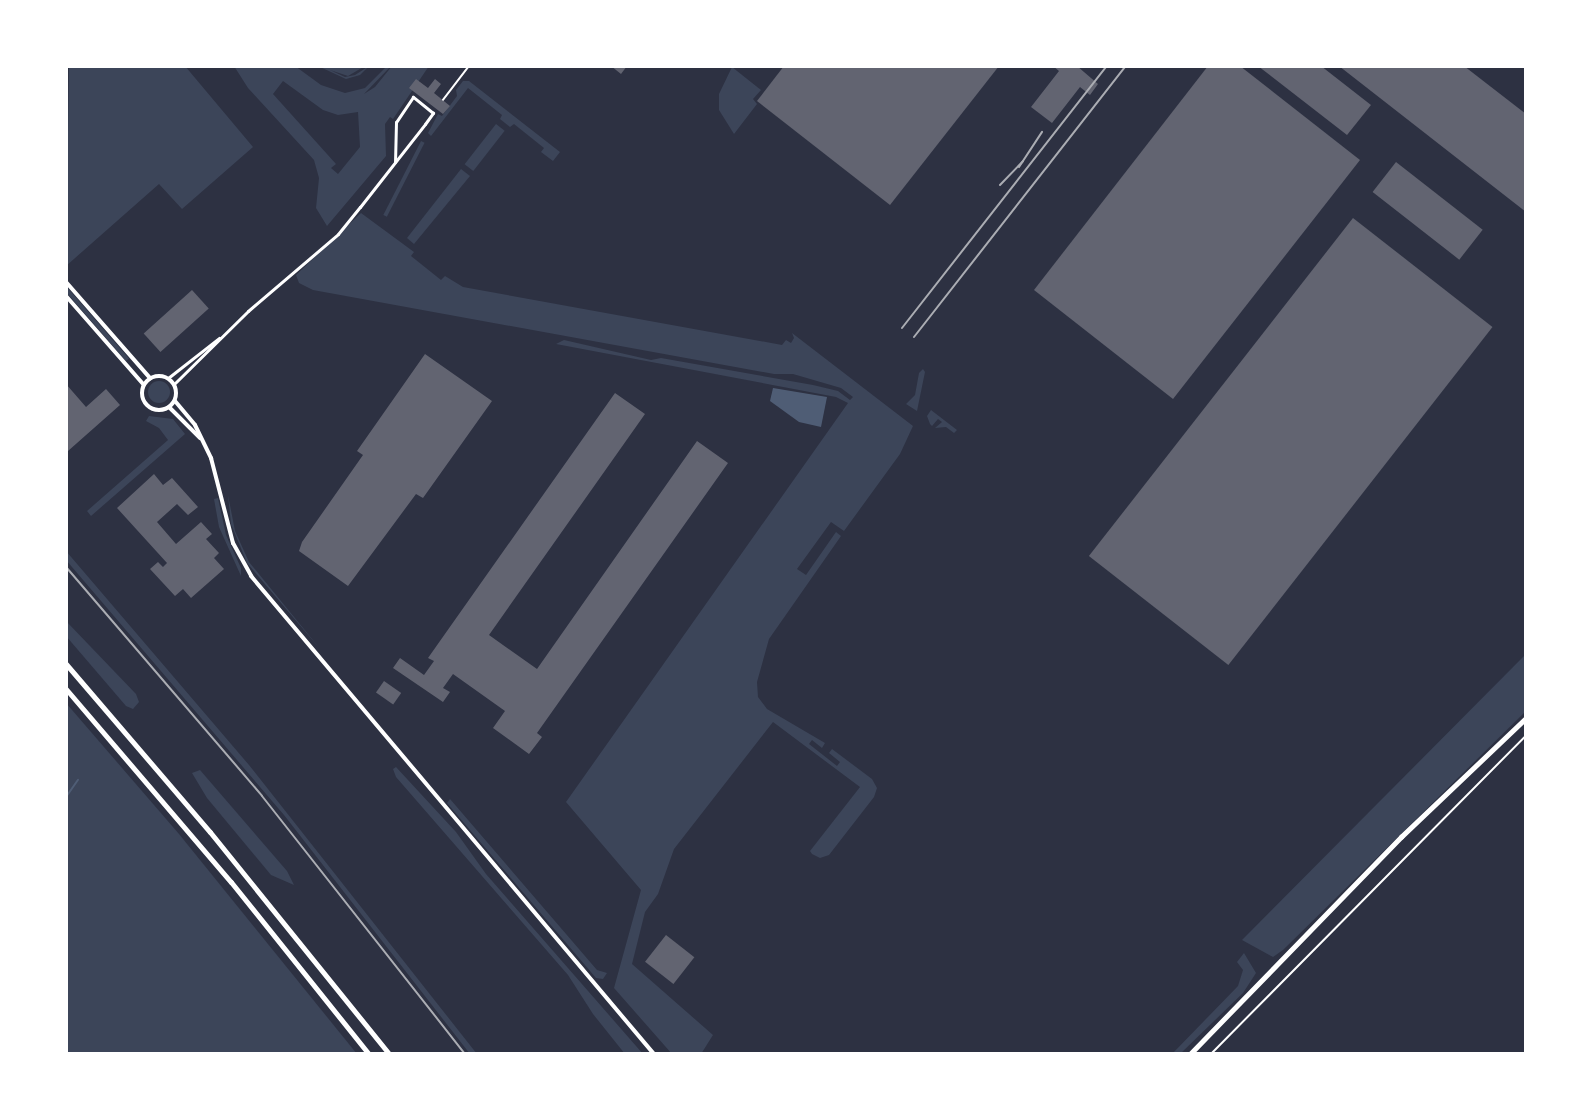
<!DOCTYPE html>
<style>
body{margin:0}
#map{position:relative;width:1592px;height:1120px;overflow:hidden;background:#2d3142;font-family:Signika,sans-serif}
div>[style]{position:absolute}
.green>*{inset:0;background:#3c4559;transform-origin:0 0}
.round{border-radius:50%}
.water>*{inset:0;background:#4f5d75}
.stream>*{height:2px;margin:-1px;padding:0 1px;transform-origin:1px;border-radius:1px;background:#4f5d75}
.building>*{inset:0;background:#626471;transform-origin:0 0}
.path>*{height:1.5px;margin:-0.75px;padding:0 0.75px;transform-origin:0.75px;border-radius:0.75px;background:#fff}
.service>*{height:1.5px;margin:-0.75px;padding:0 0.75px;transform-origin:0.75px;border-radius:0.75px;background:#fff}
.minor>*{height:3px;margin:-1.5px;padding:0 1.5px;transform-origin:1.5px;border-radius:1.5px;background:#fff}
.tertiary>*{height:4px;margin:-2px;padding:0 2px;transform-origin:2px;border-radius:2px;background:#fff}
.tertiary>.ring{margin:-2px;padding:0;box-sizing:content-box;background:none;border:4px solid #fff;border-radius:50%}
.secondary>*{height:4.5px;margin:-2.25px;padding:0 2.25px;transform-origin:2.25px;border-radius:2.25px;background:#fff}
.motorway>*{height:5px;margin:-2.5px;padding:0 2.5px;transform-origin:2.5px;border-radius:2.5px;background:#fff}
.rail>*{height:2px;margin:-1px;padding:0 1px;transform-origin:1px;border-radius:1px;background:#abadb3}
span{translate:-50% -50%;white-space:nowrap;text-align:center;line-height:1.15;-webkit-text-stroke:6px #fff;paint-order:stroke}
.frame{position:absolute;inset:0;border:68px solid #fff;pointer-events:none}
</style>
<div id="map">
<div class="green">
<div style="clip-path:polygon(69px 66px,185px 66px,253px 147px,182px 209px,159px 184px,66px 266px)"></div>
<div style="clip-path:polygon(evenodd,234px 66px,295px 66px,321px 85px,345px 93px,365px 88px,387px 66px,391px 66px,364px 94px,375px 87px,392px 66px,429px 66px,393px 119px,390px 117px,385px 124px,386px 156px,327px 226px,316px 208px,319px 178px,314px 160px,248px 88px,234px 66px,283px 81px,323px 110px,338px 115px,358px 112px,360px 147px,338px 174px,331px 168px,336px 164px,273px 94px,283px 81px)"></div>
<div style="clip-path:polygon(318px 66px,365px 66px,348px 76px,330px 70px,345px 77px,355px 75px,369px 66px,360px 75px,346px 79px)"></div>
<div style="clip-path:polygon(732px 67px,761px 90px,753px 99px,757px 104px,734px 134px,719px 110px,719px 94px)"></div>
<div style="clip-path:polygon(463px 81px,469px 81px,560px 152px,553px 161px,541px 152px,544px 148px,514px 124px,510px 127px,500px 119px,502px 115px,468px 88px,431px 136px,428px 133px,438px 114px,442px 116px,457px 96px,456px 90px)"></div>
<div style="left:496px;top:124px;width:11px;height:51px;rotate:38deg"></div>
<div style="left:421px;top:141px;width:4px;height:83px;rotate:27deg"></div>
<div style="clip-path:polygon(461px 169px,470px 176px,414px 244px,407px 238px)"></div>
<div style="clip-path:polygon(361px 213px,414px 252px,411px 256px,441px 280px,445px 276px,463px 287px,782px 345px,786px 340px,791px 343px,794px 338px,792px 333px,913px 426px,900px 454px,844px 531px,831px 522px,797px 569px,806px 575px,836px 532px,841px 536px,769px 639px,757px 682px,758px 697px,767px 709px,825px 743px,822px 748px,812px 740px,809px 744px,837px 766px,840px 762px,829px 753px,832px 749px,872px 779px,877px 788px,874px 797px,829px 855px,820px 858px,812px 854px,810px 851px,860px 787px,773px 722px,674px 849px,658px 894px,645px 912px,632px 964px,713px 1035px,701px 1054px,672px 1054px,614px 988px,641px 890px,566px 802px,848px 403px,836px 397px,556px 344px,564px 340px,651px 360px,661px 358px,813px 385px,838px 391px,850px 400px,853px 397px,841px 388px,793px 374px,774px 374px,313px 290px,299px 283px,296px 275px)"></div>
<div style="left:66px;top:286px;width:96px;height:4px;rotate:49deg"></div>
<div style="clip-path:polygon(923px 369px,925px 372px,917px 411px,906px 404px,915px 395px,919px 373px)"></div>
<div class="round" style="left:148px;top:381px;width:22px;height:22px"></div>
<div style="clip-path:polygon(931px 410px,957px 430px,954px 433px,946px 427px,935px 428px,942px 422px,938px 419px,932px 426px,930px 424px,927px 416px)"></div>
<div style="clip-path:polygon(149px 416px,173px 419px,185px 434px,91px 516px,87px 511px,168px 440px,159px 428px,146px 421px)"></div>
<div style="clip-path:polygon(228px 495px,235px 531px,249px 562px,321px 650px,247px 563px,231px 524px)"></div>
<div style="clip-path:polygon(218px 498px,226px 535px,241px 568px,241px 576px,219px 527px,214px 499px)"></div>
<div style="clip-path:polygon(66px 551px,249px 765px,477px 1054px,470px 1054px,284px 815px,66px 560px)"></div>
<div style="clip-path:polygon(66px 621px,136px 694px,139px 702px,133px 709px,126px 706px,66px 636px)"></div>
<div style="clip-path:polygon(1526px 654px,1526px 711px,1283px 950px,1273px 957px,1242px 940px)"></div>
<div style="clip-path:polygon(66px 703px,179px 834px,357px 1054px,66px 1054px)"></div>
<div style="clip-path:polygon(396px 767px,456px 832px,486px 874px,643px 1054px,625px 1054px,593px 1014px,568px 975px,396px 777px,393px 769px)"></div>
<div style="clip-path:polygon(200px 770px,287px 871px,294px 885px,271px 875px,207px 798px,192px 773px)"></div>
<div style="clip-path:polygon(444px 792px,597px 970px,607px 973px,603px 979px,596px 978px,447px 803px,450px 799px)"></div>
<div style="clip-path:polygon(1244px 953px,1256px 973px,1243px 993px,1180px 1054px,1172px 1054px,1238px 986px,1243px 970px,1237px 962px)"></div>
</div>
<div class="water">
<div style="clip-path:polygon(773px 388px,827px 397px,821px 427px,799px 422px,770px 401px)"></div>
</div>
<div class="stream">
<div style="left:66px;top:797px;width:21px;rotate:-55deg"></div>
</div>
<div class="building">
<div style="clip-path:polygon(611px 66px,627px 66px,621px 74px)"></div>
<div style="clip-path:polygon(784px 66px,999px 66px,890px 205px,757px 101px)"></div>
<div style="clip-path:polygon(1053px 66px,1077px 66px,1098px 84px,1090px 95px,1080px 87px,1052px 123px,1031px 107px,1059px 71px)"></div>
<div style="clip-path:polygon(1208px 66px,1240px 66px,1360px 160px,1173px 399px,1034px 290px)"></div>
<div style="clip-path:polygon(1258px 66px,1321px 66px,1371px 105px,1347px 135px)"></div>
<div style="clip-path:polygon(1339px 66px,1464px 66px,1526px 114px,1526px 212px)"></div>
<div style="clip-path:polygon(416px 79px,428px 88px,435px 79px,441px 84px,434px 93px,450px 106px,443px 114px,409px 88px)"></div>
<div style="left:1396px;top:162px;width:110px;height:38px;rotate:38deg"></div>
<div style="left:1353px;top:218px;width:177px;height:429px;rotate:38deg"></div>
<div style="left:192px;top:290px;width:25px;height:65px;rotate:48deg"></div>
<div style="clip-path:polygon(425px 354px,492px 401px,423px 498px,416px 494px,348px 586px,299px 551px,302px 542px,363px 455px,357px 451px)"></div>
<div style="clip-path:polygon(66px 384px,86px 407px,106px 389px,120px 405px,68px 451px)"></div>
<div style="clip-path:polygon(615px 393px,645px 414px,489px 635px,537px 669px,697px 441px,728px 463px,537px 733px,542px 737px,529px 754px,493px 728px,505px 711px,453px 674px,443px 688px,450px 692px,443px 702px,393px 668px,400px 658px,424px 675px,434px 661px,428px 658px)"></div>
<div style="clip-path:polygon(154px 474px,163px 485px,172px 478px,198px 507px,188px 515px,177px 504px,157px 522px,176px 544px,201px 522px,212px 534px,206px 539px,219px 553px,214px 558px,224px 569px,191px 598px,183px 589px,175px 596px,150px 569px,158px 562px,163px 567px,167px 563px,117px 508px)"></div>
<div style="left:384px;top:681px;width:21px;height:14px;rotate:35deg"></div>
<div style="left:666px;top:935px;width:36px;height:34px;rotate:38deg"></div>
</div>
<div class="path">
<div style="left:1211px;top:1054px;width:448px;rotate:-45.3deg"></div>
</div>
<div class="service">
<div style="left:443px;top:100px;width:43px;rotate:-52.6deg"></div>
</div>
<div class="minor">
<div style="left:66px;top:66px;width:10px;rotate:90deg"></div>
<div style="left:168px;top:378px;width:65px;rotate:-38.1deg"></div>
<div style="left:174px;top:384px;width:104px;rotate:-44.6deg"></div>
<div style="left:248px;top:311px;width:118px;rotate:-40.5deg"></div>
<div style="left:338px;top:234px;width:35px;rotate:-51deg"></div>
<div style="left:360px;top:207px;width:105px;rotate:-51.9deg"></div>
<div style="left:425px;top:124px;width:14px;rotate:-54deg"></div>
<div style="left:433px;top:113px;width:26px;rotate:-141deg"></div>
<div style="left:413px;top:97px;width:30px;rotate:124deg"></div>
<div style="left:396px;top:122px;width:40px;rotate:91.4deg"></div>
</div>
<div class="tertiary">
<div style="left:66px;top:282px;width:128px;rotate:48.8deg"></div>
<div style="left:66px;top:296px;width:118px;rotate:48.8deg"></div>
<div class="ring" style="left:142px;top:376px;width:30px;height:30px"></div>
<div style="left:175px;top:401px;width:31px;rotate:50deg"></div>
<div style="left:195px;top:425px;width:37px;rotate:64deg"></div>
<div style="left:211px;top:458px;width:88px;rotate:75.5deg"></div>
<div style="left:233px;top:543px;width:38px;rotate:61deg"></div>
<div style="left:251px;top:576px;width:625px;rotate:49.87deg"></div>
<div style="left:169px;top:407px;width:44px;rotate:45deg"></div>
</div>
<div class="secondary">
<div style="left:1190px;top:1054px;width:303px;rotate:-45.8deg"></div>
<div style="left:1401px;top:837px;width:173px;rotate:-43.6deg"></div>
</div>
<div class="motorway">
<div style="left:66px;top:664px;width:221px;rotate:49.4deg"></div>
<div style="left:210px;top:832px;width:285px;rotate:51.1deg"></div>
<div style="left:66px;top:689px;width:254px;rotate:49.5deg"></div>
<div style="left:231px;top:882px;width:221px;rotate:51.3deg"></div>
</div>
<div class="rail">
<div style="left:1019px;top:167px;width:42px;rotate:-56.7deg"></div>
<div style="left:1000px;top:185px;width:33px;rotate:-46deg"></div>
<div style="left:902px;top:328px;width:333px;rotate:-52deg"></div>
<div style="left:914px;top:337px;width:344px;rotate:-52deg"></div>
<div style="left:66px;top:567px;width:301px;rotate:49.4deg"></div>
<div style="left:262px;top:796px;width:328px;rotate:51.8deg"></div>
</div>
<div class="frame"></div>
</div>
